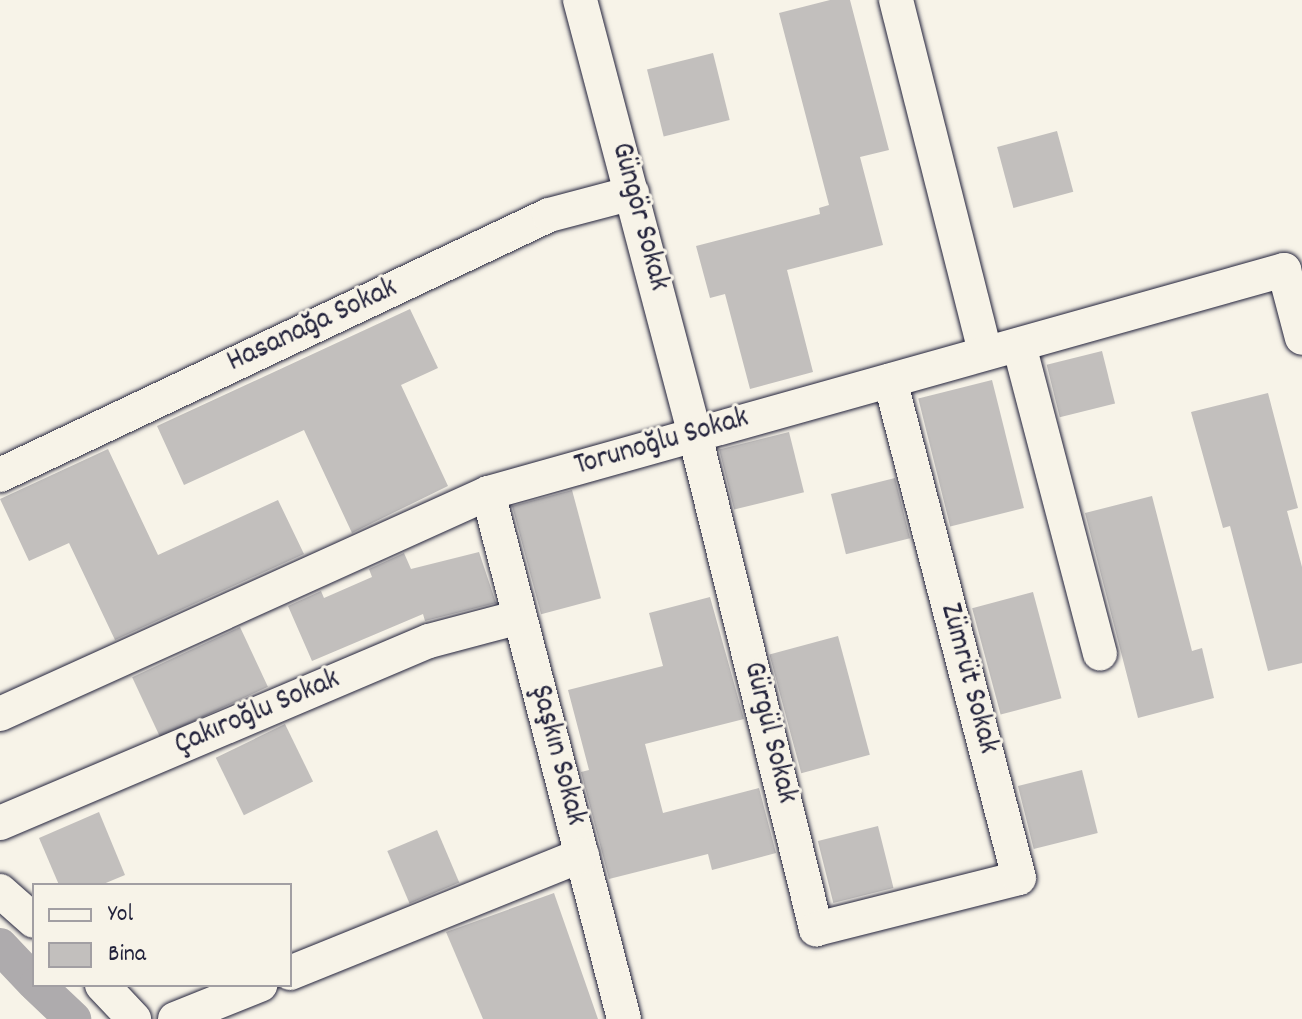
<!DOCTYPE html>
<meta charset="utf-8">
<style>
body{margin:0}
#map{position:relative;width:1302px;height:1019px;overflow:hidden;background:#f7f3e8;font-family:Dekko,sans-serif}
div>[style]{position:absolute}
.canal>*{height:36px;margin:-18px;padding:0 18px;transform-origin:18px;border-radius:18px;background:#aeabad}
.building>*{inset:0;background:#c2bfbd;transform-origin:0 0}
.roads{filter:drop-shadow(0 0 2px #22223b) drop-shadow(0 0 2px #22223b)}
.minor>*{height:34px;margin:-17px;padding:0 17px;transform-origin:17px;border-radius:17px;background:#f7f3e8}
span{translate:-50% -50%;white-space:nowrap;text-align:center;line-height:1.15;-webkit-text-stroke:6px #f7f3e8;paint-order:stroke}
.street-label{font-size:30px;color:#22223b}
.legend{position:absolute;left:32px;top:883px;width:260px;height:104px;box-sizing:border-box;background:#f7f3e8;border:2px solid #a29fa3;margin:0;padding:10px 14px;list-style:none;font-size:24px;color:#22223b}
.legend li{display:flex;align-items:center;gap:16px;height:40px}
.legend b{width:40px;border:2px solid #a29fa3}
</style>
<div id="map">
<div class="canal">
<div style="left:0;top:946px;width:50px;rotate:46.6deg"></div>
<div style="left:37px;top:985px;width:50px;rotate:43.4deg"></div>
</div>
<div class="building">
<div style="clip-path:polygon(830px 0,850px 0,889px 150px,860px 157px,883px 245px,787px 270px,813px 372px,750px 389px,725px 294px,710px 298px,696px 246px,820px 214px,819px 208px,829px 205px,779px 13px)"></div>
<div style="left:713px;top:53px;width:69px;height:68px;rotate:76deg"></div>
<div style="left:1057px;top:131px;width:63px;height:62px;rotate:75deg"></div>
<div style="clip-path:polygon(410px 309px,438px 368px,401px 385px,448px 486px,352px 533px,304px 430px,184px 485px,157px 426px)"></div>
<div style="left:1102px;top:351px;width:54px;height:57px;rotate:76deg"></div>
<div style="left:992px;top:380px;width:132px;height:76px;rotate:76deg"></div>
<div style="clip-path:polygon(1268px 393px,1298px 508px,1287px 511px,1302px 567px,1302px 663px,1268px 671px,1230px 526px,1223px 528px,1191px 412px)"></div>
<div style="left:789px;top:432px;width:62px;height:72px;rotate:76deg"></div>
<div style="clip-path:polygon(108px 449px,158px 555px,278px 500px,304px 554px,115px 640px,69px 543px,29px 561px,0 499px)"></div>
<div style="left:895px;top:478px;width:62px;height:66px;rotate:76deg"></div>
<div style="left:572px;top:490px;width:112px;height:62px;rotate:75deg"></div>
<div style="clip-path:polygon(1152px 496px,1192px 651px,1202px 648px,1214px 698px,1138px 718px,1085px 513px)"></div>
<div style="clip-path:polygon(479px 552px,496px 603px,425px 621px,423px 614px,312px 661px,288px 606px,321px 591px,324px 598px,372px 577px,369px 569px,404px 553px,411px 569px)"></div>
<div style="left:1033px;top:592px;width:110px;height:63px;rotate:75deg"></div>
<div style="clip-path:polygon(710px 597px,744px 719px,645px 744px,663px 813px,759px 788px,776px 853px,712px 870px,708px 854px,609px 879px,581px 772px,589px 770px,568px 690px,663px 666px,649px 613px)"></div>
<div style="left:240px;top:627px;width:66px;height:119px;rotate:65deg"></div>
<div style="left:838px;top:636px;width:123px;height:71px;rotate:75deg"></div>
<div style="left:285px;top:724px;width:64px;height:77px;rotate:64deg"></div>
<div style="left:1082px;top:770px;width:65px;height:66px;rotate:76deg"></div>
<div style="clip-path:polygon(99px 812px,125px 875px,101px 885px,59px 885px,39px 838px)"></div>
<div style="left:878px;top:826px;width:64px;height:62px;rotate:76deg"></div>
<div style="left:437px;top:830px;width:57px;height:54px;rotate:67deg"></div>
<div style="clip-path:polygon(554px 893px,598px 1019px,483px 1019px,446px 932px)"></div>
</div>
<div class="roads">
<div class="minor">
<div style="left:580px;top:0;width:450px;rotate:75.2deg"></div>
<div style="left:695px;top:435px;width:509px;rotate:76.24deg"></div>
<div style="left:816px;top:929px;width:209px;rotate:-14.1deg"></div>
<div style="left:1019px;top:878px;width:514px;rotate:-104.52deg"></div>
<div style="left:896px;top:0;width:364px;rotate:75.8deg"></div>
<div style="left:1019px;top:345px;width:319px;rotate:75.3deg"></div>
<div style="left:0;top:475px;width:607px;rotate:-25.34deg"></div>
<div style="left:549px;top:215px;width:86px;rotate:-14.8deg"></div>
<div style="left:488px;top:493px;width:543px;rotate:75.5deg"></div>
<div style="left:0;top:714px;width:536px;rotate:-24.36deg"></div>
<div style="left:488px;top:493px;width:827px;rotate:-15.65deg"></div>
<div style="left:1284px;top:270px;width:70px;rotate:75.2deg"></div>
<div style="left:0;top:823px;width:466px;rotate:-23deg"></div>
<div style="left:429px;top:641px;width:94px;rotate:-14.8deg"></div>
<div style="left:0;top:891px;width:45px;rotate:41.4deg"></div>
<div style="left:290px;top:973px;width:315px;rotate:-22deg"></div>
<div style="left:102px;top:985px;width:47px;rotate:46.7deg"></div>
<div style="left:175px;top:1019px;width:92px;rotate:-21.8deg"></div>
</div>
</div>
<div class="street-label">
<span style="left:638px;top:217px;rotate:75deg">Güngör Sokak</span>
<span style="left:313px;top:327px;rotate:-25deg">Hasanağa Sokak</span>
<span style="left:662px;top:444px;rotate:-16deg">Torunoğlu Sokak</span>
<span style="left:967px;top:679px;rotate:75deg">Zümrüt Sokak</span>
<span style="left:258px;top:714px;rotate:-23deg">Çakıroğlu Sokak</span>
<span style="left:768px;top:733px;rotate:76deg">Gürgül Sokak</span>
<span style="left:556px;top:756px;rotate:75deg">Şaşkın Sokak</span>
</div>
<ul class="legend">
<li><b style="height:10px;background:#f7f3e8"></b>Yol</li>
<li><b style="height:22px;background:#c2bfbd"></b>Bina</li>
</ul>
</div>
